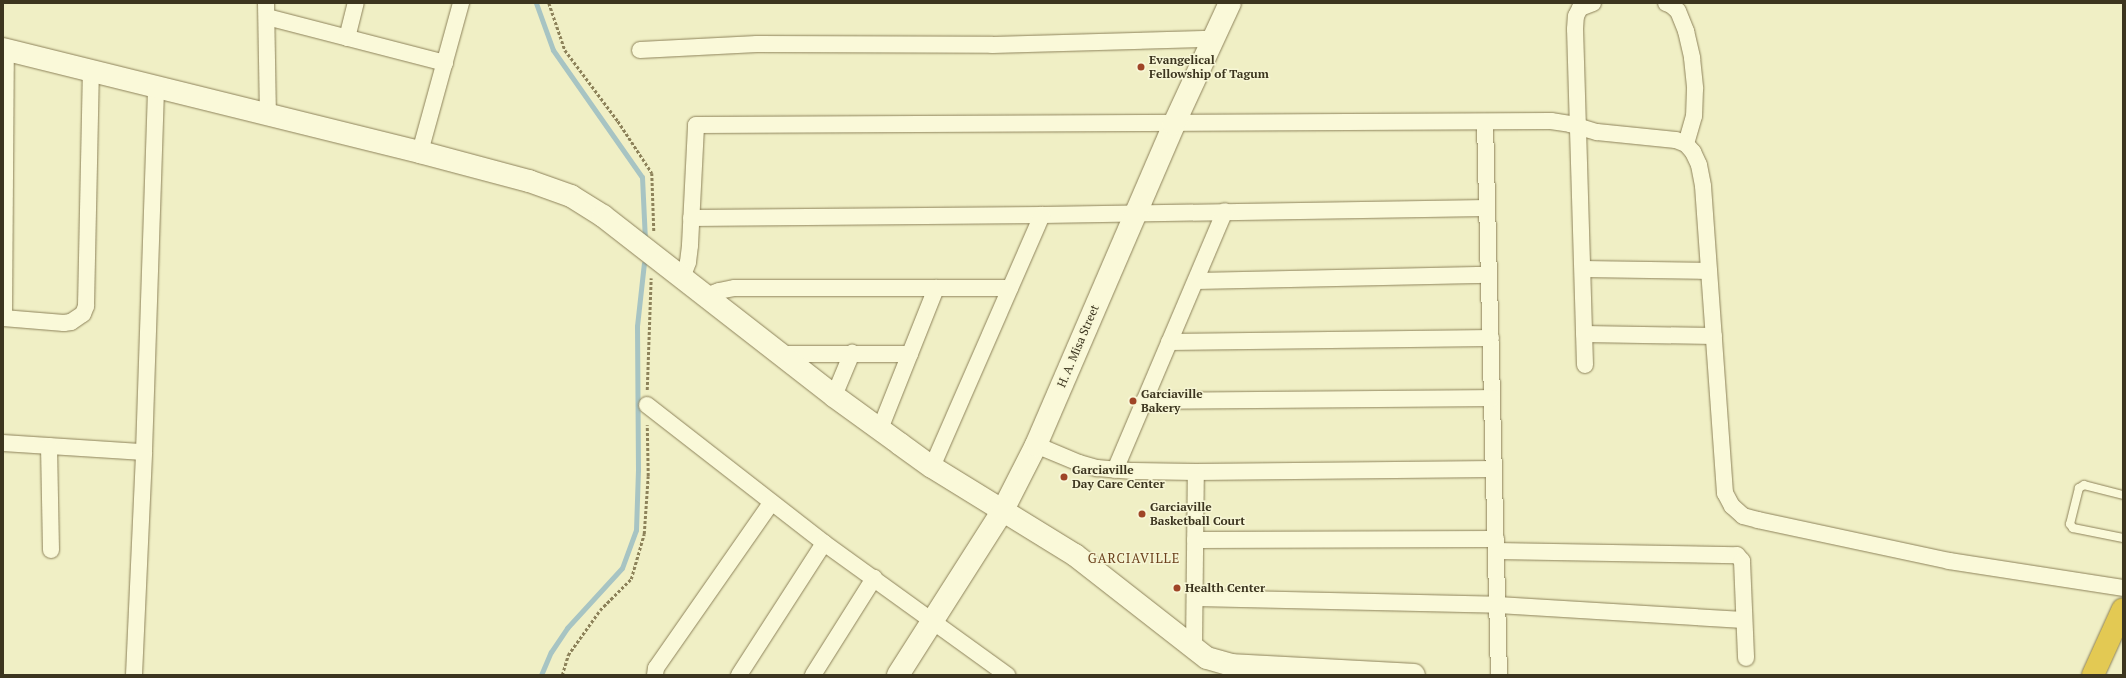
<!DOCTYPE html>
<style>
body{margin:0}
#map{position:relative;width:2126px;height:678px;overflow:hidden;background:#f0efc5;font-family:"PT Serif",serif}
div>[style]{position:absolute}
.stream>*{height:5px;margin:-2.5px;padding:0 2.5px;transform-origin:2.5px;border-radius:2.5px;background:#a7c4c3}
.path>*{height:2.5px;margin-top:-1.25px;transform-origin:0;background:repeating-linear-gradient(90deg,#8d825a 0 3px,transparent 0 5px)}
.roads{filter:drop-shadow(0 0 1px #8d825a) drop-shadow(0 0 1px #8d825a)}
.lane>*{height:8px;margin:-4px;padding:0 4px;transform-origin:4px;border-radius:4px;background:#faf9d9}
.street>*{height:16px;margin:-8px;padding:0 8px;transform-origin:8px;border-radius:8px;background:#faf9d9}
.secondary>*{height:22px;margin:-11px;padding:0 11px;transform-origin:11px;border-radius:11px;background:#faf9d9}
.highway>*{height:22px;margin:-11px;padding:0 11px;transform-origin:11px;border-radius:11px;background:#e3c953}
.dots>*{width:11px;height:11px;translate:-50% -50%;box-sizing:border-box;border:2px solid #f7f6d5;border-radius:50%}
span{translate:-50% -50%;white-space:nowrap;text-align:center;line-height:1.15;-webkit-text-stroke:3px #f7f6d5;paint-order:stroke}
.poi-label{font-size:12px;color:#3c351f;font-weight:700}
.left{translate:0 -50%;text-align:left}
.street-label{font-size:12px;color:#3c351f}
.neighbourhood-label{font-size:13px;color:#6b411c;letter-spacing:1px}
.frame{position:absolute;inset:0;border:4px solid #3c351f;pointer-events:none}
</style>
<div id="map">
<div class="stream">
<div style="left:536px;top:3px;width:50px;rotate:70.1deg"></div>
<div style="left:553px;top:50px;width:155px;rotate:55deg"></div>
<div style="left:642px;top:177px;width:63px;rotate:87.3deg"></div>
<div style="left:541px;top:675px;width:25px;rotate:-67deg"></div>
<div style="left:551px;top:652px;width:29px;rotate:-56deg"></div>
<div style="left:567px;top:628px;width:81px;rotate:-47.5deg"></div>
<div style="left:622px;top:568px;width:40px;rotate:-69.8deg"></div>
<div style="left:636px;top:530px;width:60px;rotate:-88.1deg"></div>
<div style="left:638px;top:470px;width:144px;rotate:-90.4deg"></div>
<div style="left:637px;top:326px;width:63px;rotate:-83.7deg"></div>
</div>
<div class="path">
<div style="left:549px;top:3px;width:50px;rotate:71.2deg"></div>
<div style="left:565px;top:50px;width:89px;rotate:53.3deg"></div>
<div style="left:618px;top:121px;width:62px;rotate:56.8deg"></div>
<div style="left:652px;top:173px;width:58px;rotate:88deg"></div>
<div style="left:647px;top:390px;width:112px;rotate:-88deg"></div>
<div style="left:562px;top:675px;width:21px;rotate:-73deg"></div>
<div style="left:568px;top:655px;width:55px;rotate:-54.6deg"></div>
<div style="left:600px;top:610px;width:44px;rotate:-45deg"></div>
<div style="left:631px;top:579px;width:47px;rotate:-73.9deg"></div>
<div style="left:644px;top:534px;width:58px;rotate:-86.1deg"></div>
<div style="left:648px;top:476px;width:51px;rotate:-91.1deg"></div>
</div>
<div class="roads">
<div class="lane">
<div style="left:2123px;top:495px;width:40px;rotate:-165.6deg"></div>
<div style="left:2084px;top:485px;width:6px;rotate:149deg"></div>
<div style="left:2079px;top:488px;width:37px;rotate:104deg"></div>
<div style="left:2070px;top:524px;width:5px;rotate:53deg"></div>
<div style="left:2073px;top:528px;width:51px;rotate:11.3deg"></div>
</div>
<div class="street">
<div style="left:266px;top:3px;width:112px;rotate:89deg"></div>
<div style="left:1666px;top:3px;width:5px;rotate:22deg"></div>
<div style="left:1671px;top:5px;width:9px;rotate:41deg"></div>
<div style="left:1678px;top:11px;width:22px;rotate:68deg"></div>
<div style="left:1686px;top:31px;width:28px;rotate:77deg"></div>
<div style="left:1692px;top:58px;width:31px;rotate:84deg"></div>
<div style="left:1695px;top:89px;width:27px;rotate:92deg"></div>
<div style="left:1694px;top:116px;width:29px;rotate:106deg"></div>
<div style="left:267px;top:17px;width:184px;rotate:14.5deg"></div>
<div style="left:347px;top:38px;width:36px;rotate:-76deg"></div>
<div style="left:640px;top:50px;width:117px;rotate:-2.9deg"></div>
<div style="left:757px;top:44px;width:235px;rotate:0.2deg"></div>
<div style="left:992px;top:45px;width:220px;rotate:-1.6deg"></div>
<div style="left:1485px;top:123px;width:552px;rotate:88.55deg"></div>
<div style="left:420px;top:152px;width:155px;rotate:-74.6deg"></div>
<div style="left:691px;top:218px;width:351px;rotate:-0.5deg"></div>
<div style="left:1042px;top:215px;width:445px;rotate:-0.9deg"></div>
<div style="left:1583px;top:269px;width:126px;rotate:0.9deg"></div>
<div style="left:682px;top:278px;width:17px;rotate:-69deg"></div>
<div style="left:688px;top:262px;width:17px;rotate:-83deg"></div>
<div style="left:690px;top:245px;width:120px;rotate:-87.1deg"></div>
<div style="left:696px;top:125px;width:855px;rotate:-0.27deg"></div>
<div style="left:1551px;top:121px;width:19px;rotate:9deg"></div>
<div style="left:1570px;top:124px;width:28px;rotate:17deg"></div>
<div style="left:1597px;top:132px;width:79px;rotate:5.8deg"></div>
<div style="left:1676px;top:140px;width:11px;rotate:22deg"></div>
<div style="left:1686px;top:144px;width:11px;rotate:49deg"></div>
<div style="left:1693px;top:152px;width:14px;rotate:65deg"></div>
<div style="left:1699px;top:165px;width:21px;rotate:79deg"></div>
<div style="left:1703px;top:186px;width:308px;rotate:85.9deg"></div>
<div style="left:1725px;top:493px;width:15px;rotate:62deg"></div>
<div style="left:1732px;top:506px;width:15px;rotate:42deg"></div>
<div style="left:1743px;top:516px;width:16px;rotate:15deg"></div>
<div style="left:1758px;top:520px;width:195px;rotate:12.1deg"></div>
<div style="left:1949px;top:561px;width:176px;rotate:8.8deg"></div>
<div style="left:1196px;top:281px;width:293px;rotate:-1.2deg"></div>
<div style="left:706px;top:296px;width:14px;rotate:-21deg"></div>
<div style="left:719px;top:291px;width:16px;rotate:-11deg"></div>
<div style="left:735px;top:288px;width:275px"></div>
<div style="left:3px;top:318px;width:61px;rotate:4.7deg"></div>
<div style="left:64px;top:323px;width:7px;rotate:-8deg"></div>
<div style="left:71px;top:322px;width:14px;rotate:-34deg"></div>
<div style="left:83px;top:314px;width:9px;rotate:-69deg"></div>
<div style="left:86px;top:306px;width:235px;rotate:-88.8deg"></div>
<div style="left:4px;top:318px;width:268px;rotate:-89.6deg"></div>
<div style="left:1584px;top:334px;width:130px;rotate:0.9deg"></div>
<div style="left:1169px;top:342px;width:322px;rotate:-0.7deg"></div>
<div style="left:782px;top:354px;width:128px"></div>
<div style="left:1585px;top:365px;width:336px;rotate:-91.7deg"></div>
<div style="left:1575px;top:29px;width:13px;rotate:-86deg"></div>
<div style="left:1576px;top:16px;width:9px;rotate:-63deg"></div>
<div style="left:1580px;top:8px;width:14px;rotate:-21deg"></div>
<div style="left:834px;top:396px;width:47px;rotate:-67.3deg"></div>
<div style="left:1144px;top:401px;width:348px;rotate:-0.5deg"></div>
<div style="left:647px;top:405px;width:224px;rotate:37.9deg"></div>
<div style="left:824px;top:543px;width:226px;rotate:35.8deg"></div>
<div style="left:880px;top:429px;width:152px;rotate:-68.3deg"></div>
<div style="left:3px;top:443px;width:141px;rotate:3.7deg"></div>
<div style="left:1036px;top:445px;width:47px;rotate:22.7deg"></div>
<div style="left:1079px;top:463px;width:19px;rotate:16deg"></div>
<div style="left:1097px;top:468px;width:36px;rotate:5deg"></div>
<div style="left:1133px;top:471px;width:63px;rotate:0.9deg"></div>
<div style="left:1196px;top:472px;width:298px;rotate:-0.6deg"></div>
<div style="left:49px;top:446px;width:104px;rotate:88.9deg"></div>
<div style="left:932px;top:467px;width:275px;rotate:-66.4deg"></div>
<div style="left:1115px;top:470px;width:281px;rotate:-67deg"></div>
<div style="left:1195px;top:540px;width:301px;rotate:-0.2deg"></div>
<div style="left:1496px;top:551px;width:241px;rotate:1deg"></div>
<div style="left:1737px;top:555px;width:8px;rotate:50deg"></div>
<div style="left:1742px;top:561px;width:97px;rotate:87.6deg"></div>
<div style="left:1196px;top:598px;width:302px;rotate:1.3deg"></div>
<div style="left:1498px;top:605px;width:246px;rotate:3.5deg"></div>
<div style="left:1194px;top:649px;width:177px;rotate:-89.4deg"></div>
<div style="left:134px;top:675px;width:223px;rotate:-87.4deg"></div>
<div style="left:144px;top:452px;width:365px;rotate:-88.1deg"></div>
<div style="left:655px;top:675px;width:7px;rotate:-82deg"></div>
<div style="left:656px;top:668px;width:201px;rotate:-55.1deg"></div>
<div style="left:739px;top:675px;width:157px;rotate:-57.2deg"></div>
<div style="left:813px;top:675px;width:115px;rotate:-57.8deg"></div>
</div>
<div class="secondary">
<div style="left:3px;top:49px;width:430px;rotate:13.9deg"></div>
<div style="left:420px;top:152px;width:113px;rotate:14.9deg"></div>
<div style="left:529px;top:181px;width:45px;rotate:19.7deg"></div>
<div style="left:571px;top:196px;width:38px;rotate:32deg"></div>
<div style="left:603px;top:216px;width:293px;rotate:37.9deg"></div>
<div style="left:834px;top:396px;width:82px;rotate:36deg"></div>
<div style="left:900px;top:444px;width:39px;rotate:36deg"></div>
<div style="left:932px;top:467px;width:168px;rotate:31.6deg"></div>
<div style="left:1075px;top:555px;width:167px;rotate:38deg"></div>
<div style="left:1207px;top:658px;width:25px;rotate:16deg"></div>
<div style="left:1231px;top:665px;width:183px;rotate:3.1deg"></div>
<div style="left:898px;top:675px;width:196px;rotate:-57.5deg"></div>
<div style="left:1003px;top:510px;width:73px;rotate:-63.1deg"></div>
<div style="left:1036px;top:445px;width:349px;rotate:-66.7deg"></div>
<div style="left:1174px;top:124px;width:133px;rotate:-65.2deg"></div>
</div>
<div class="highway">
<div style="left:2093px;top:675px;width:72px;rotate:-65.6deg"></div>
</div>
</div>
<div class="dots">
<div style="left:1141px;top:67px;background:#9f4527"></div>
<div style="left:1133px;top:401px;background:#9f4527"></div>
<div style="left:1064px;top:477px;background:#9f4527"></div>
<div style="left:1142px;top:514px;background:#9f4527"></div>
<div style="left:1177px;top:588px;background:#9f4527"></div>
</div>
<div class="poi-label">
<span class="left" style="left:1149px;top:67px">Evangelical<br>Fellowship of Tagum</span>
<span class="left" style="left:1141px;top:401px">Garciaville<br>Bakery</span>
<span class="left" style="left:1072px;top:477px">Garciaville<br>Day Care Center</span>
<span class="left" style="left:1150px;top:514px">Garciaville<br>Basketball Court</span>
<span class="left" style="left:1185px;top:588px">Health Center</span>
</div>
<div class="street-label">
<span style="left:1078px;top:346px;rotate:-67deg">H. A. Misa Street</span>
</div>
<div class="neighbourhood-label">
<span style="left:1134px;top:558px">GARCIAVILLE</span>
</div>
<div class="frame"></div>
</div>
